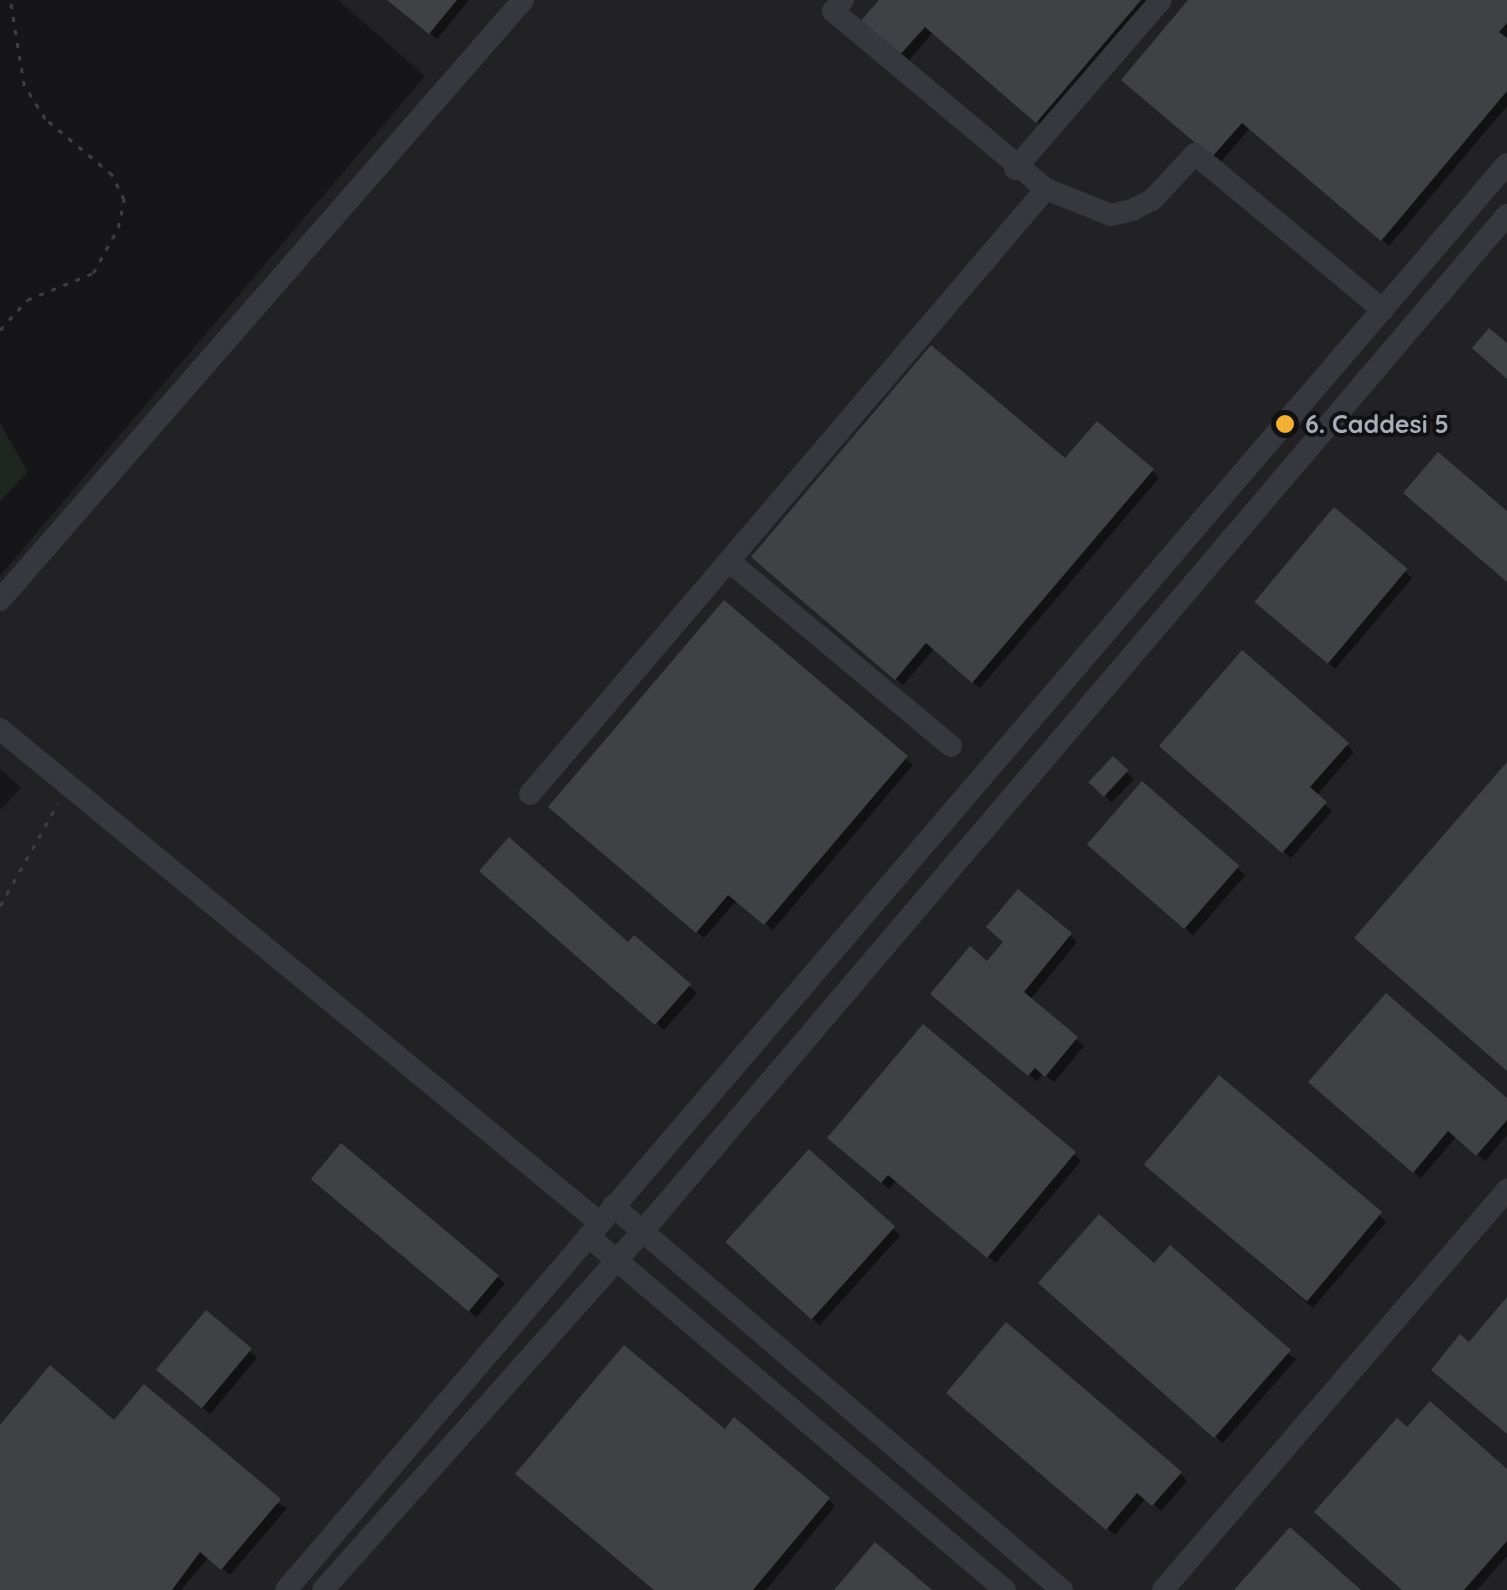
<!DOCTYPE html>
<style>
body{margin:0}
#map{position:relative;width:1507px;height:1590px;overflow:hidden;background:#161618;font-family:Quicksand,sans-serif}
div>[style]{position:absolute}
.built>*{inset:0;background:#222225}
.green>*{inset:0;background:#1e261f}
.shadow>*{inset:0;background:#0007;transform-origin:0 0}
.building>*{inset:0;background:#404145;transform-origin:0 0}
.path>*{height:2.5px;margin-top:-1.25px;transform-origin:0;background:repeating-linear-gradient(90deg,#3d3f44 0 5px,transparent 0 13px)}
.minor>*{height:22px;margin:-11px;padding:0 11px;transform-origin:11px;border-radius:11px;background:#37383d}
.dots>*{width:28px;height:28px;translate:-50% -50%;box-sizing:border-box;border:5px solid #111113;border-radius:50%}
span{translate:-50% -50%;white-space:nowrap;text-align:center;line-height:1.15;-webkit-text-stroke:8px #111113;paint-order:stroke}
.poi-label{font-size:25px;color:#a8adb8;font-weight:700}
.left{translate:0 -50%;text-align:left}
</style>
<div id="map">
<div class="built">
<div style="clip-path:polygon(338px 0,1507px 0,1507px 1590px,0 1590px,0 810px,21px 788px,0 769px,0 576px,425px 76px)"></div>
</div>
<div class="green">
<div style="clip-path:polygon(0 423px,28px 472px,0 501px)"></div>
</div>
<div class="shadow">
<div style="clip-path:polygon(389px 0,469px 0,437px 39px)"></div>
<div style="clip-path:polygon(882px 0,1154px 0,1045px 128px,933px 32px,907px 63px,869px 30px)"></div>
<div style="clip-path:polygon(1191px 0,1507px 0,1507px 106px,1389px 246px,1250px 128px,1221px 162px,1131px 86px)"></div>
<div style="clip-path:polygon(1065px 462px,1152px 471px,1159px 478px,980px 688px,934px 649px,903px 685px,761px 564px)"></div>
<div style="clip-path:polygon(1405px 571px,1412px 578px,1335px 669px,1264px 609px)"></div>
<div style="clip-path:polygon(724px 603px,913px 765px,773px 930px,737px 900px,704px 938px,559px 814px)"></div>
<div style="clip-path:polygon(1347px 745px,1354px 752px,1316px 796px,1332px 811px,1291px 858px,1169px 753px)"></div>
<div style="left:1113px;top:759px;width:29px;height:32px;rotate:44deg"></div>
<div style="left:1142px;top:785px;width:137px;height:80px;rotate:41deg"></div>
<div style="clip-path:polygon(490px 878px,628px 945px,635px 938px,697px 993px,664px 1030px)"></div>
<div style="clip-path:polygon(1070px 935px,1077px 942px,1030px 1000px,1084px 1046px,1054px 1082px,1043px 1073px,1037px 1081px,940px 1001px,987px 965px)"></div>
<div style="clip-path:polygon(1319px 1089px,1507px 1101px,1507px 1135px,1485px 1161px,1457px 1136px,1421px 1178px)"></div>
<div style="clip-path:polygon(837px 1145px,1074px 1154px,1081px 1161px,996px 1263px,897px 1180px,889px 1189px)"></div>
<div style="left:341px;top:1146px;width:214px;height:44px;rotate:40deg"></div>
<div style="left:809px;top:1153px;width:123px;height:121px;rotate:42deg"></div>
<div style="clip-path:polygon(1154px 1171px,1379px 1215px,1386px 1222px,1313px 1308px)"></div>
<div style="clip-path:polygon(1155px 1266px,1296px 1359px,1223px 1443px,1049px 1290px)"></div>
<div style="clip-path:polygon(250px 1351px,257px 1358px,210px 1414px,167px 1376px)"></div>
<div style="clip-path:polygon(956px 1400px,1180px 1473px,1187px 1481px,1161px 1511px,1146px 1498px,1115px 1535px)"></div>
<div style="clip-path:polygon(114px 1423px,287px 1508px,230px 1575px,209px 1557px,181px 1590px,0 1590px,0 1429px)"></div>
<div style="clip-path:polygon(1407px 1430px,1507px 1472px,1507px 1556px,1477px 1590px,1405px 1590px)"></div>
<div style="clip-path:polygon(828px 1499px,835px 1506px,766px 1590px,656px 1590px)"></div>
</div>
<div class="building">
<div style="clip-path:polygon(387px 0,457px 0,429px 34px)"></div>
<div style="clip-path:polygon(879px 0,1141px 0,1036px 123px,925px 27px,898px 57px,859px 23px)"></div>
<div style="clip-path:polygon(1188px 0,1507px 0,1507px 23px,1499px 32px,1507px 38px,1507px 91px,1381px 241px,1242px 123px,1212px 157px,1121px 80px)"></div>
<div style="clip-path:polygon(1489px 328px,1507px 343px,1507px 379px,1472px 348px)"></div>
<div style="clip-path:polygon(931px 345px,1065px 458px,1097px 421px,1154px 469px,972px 683px,926px 643px,895px 680px,751px 557px)"></div>
<div style="clip-path:polygon(1438px 452px,1507px 511px,1507px 582px,1403px 493px)"></div>
<div style="left:1334px;top:507px;width:96px;height:124px;rotate:40deg"></div>
<div style="clip-path:polygon(724px 600px,908px 756px,764px 925px,728px 895px,696px 933px,548px 807px)"></div>
<div style="clip-path:polygon(1242px 650px,1349px 743px,1310px 787px,1327px 802px,1282px 853px,1159px 746px)"></div>
<div style="left:1113px;top:756px;width:21px;height:36px;rotate:43deg"></div>
<div style="clip-path:polygon(1507px 762px,1507px 1071px,1354px 938px)"></div>
<div style="left:1142px;top:781px;width:129px;height:84px;rotate:41deg"></div>
<div style="clip-path:polygon(509px 837px,628px 942px,634px 935px,691px 984px,655px 1025px,479px 871px)"></div>
<div style="clip-path:polygon(1018px 889px,1072px 933px,1024px 992px,1078px 1037px,1045px 1077px,1035px 1068px,1028px 1076px,930px 994px,970px 946px,987px 961px,1003px 942px,986px 927px)"></div>
<div style="clip-path:polygon(1386px 993px,1507px 1098px,1507px 1120px,1476px 1156px,1448px 1131px,1413px 1173px,1308px 1082px)"></div>
<div style="clip-path:polygon(923px 1024px,1076px 1152px,987px 1258px,888px 1175px,881px 1183px,827px 1138px)"></div>
<div style="left:1219px;top:1075px;width:213px;height:117px;rotate:40deg"></div>
<div style="left:341px;top:1143px;width:206px;height:47px;rotate:40deg"></div>
<div style="left:809px;top:1149px;width:116px;height:125px;rotate:42deg"></div>
<div style="clip-path:polygon(1099px 1214px,1154px 1263px,1170px 1245px,1291px 1350px,1214px 1438px,1038px 1283px)"></div>
<div style="clip-path:polygon(1507px 1297px,1507px 1434px,1431px 1370px,1460px 1334px,1469px 1342px)"></div>
<div style="left:206px;top:1310px;width:60px;height:78px;rotate:40deg"></div>
<div style="clip-path:polygon(1006px 1322px,1182px 1472px,1152px 1506px,1137px 1493px,1106px 1530px,946px 1393px)"></div>
<div style="clip-path:polygon(624px 1345px,725px 1429px,734px 1417px,830px 1498px,753px 1590px,654px 1590px,515px 1474px)"></div>
<div style="clip-path:polygon(50px 1365px,114px 1420px,144px 1384px,281px 1499px,221px 1570px,200px 1552px,172px 1590px,0 1590px,0 1425px)"></div>
<div style="clip-path:polygon(1430px 1401px,1507px 1469px,1507px 1541px,1464px 1590px,1402px 1590px,1314px 1512px,1397px 1418px,1407px 1427px)"></div>
<div style="clip-path:polygon(1290px 1527px,1361px 1590px,1234px 1590px)"></div>
<div style="clip-path:polygon(875px 1542px,912px 1573px,932px 1590px,834px 1590px)"></div>
</div>
<div class="path">
<div style="left:0;top:330px;width:40px;rotate:-48deg"></div>
<div style="left:27px;top:300px;width:71px;rotate:-22.2deg"></div>
<div style="left:93px;top:273px;width:51px;rotate:-60.9deg"></div>
<div style="left:118px;top:228px;width:29px;rotate:-78deg"></div>
<div style="left:124px;top:200px;width:28px;rotate:-116deg"></div>
<div style="left:112px;top:175px;width:87px;rotate:-140.1deg"></div>
<div style="left:45px;top:119px;width:39px;rotate:-122deg"></div>
<div style="left:24px;top:86px;width:87px;rotate:-99.2deg"></div>
<div style="left:0;top:906px;width:118px;rotate:-60.6deg"></div>
</div>
<div class="minor">
<div style="left:843px;top:0;width:15px;rotate:132deg"></div>
<div style="left:833px;top:11px;width:278px;rotate:39.9deg"></div>
<div style="left:1046px;top:189px;width:70px;rotate:21.8deg"></div>
<div style="left:1111px;top:215px;width:22px;rotate:-13deg"></div>
<div style="left:1132px;top:210px;width:22px;rotate:-27deg"></div>
<div style="left:1152px;top:200px;width:63px;rotate:-46.9deg"></div>
<div style="left:1195px;top:154px;width:244px;rotate:39.7deg"></div>
<div style="left:1015px;top:169px;width:223px;rotate:-49.2deg"></div>
<div style="left:729px;top:561px;width:289px;rotate:39.8deg"></div>
<div style="left:0;top:600px;width:796px;rotate:-48.92deg"></div>
<div style="left:0;top:729px;width:776px;rotate:39.46deg"></div>
<div style="left:530px;top:794px;width:795px;rotate:-49.54deg"></div>
<div style="left:613px;top:1206px;width:591px;rotate:40.54deg"></div>
<div style="left:588px;top:1236px;width:547px;rotate:40.33deg"></div>
<div style="left:286px;top:1590px;width:1877px;rotate:-49.43deg"></div>
<div style="left:323px;top:1590px;width:480px;rotate:-48.3deg"></div>
<div style="left:642px;top:1232px;width:1335px;rotate:-49.62deg"></div>
<div style="left:1163px;top:1590px;width:528px;rotate:-49.3deg"></div>
</div>
<div class="dots">
<div style="left:1285px;top:424px;background:#f2b134"></div>
</div>
<div class="poi-label">
<span class="left" style="left:1305px;top:424px">6. Caddesi 5</span>
</div>
</div>
